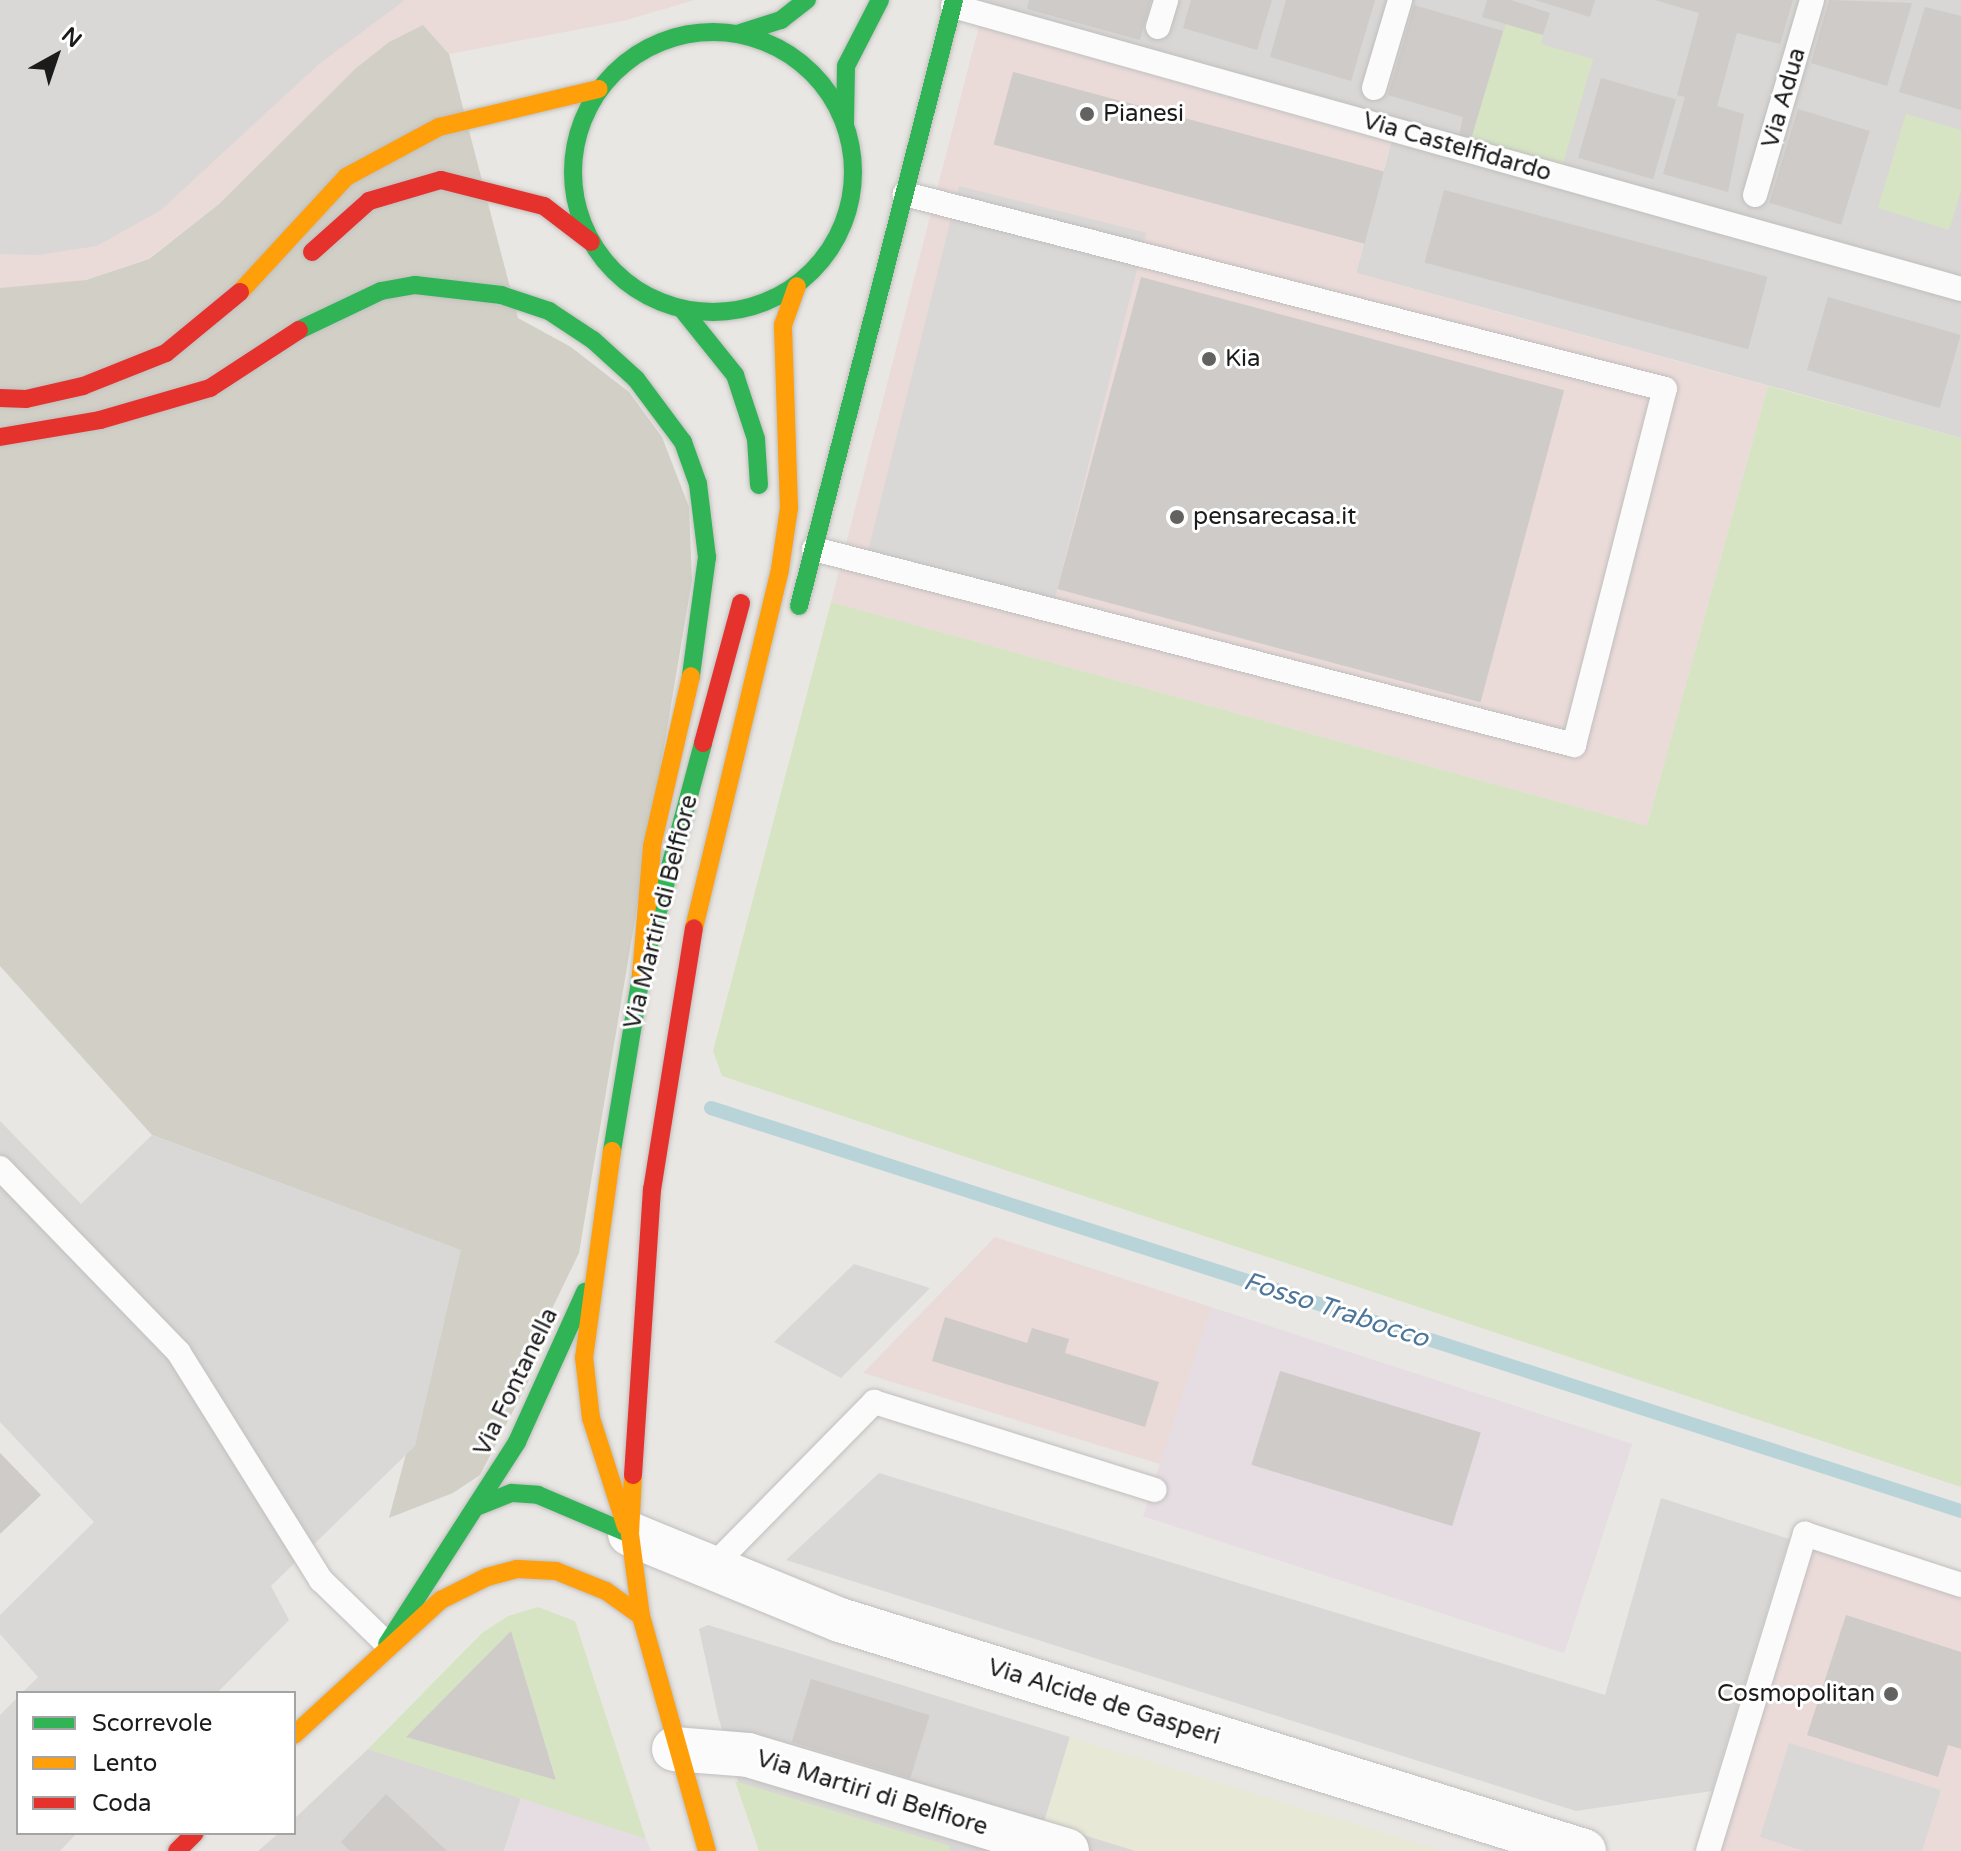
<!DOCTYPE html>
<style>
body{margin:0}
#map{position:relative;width:1961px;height:1851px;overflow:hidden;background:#e9e7e3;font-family:"Varela Round",sans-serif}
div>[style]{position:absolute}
.residential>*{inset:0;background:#d8d7d5}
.commercial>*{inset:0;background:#eadbd9}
.industrial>*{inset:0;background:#e6dde2;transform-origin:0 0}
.construction>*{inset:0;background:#d2d0c6}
.farmland>*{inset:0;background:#e8e8d7}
.grass>*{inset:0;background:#d6e4c4}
.parking>*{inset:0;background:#d9d8d7;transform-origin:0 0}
.stream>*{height:14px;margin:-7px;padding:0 7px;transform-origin:7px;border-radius:7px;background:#b9d4d9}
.building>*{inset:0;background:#cecbc8;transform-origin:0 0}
.roads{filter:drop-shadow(0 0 2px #c0bfbe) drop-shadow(0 0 2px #c0bfbe)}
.lane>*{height:24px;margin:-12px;padding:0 12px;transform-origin:12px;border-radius:12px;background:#fcfbfb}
.street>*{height:44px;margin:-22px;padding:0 22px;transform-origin:22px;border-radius:22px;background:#fcfbfb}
.fast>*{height:18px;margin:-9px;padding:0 9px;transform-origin:9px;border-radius:9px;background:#30b455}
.fast>.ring{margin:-9px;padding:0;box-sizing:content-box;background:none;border:18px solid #30b455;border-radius:50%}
.slow>*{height:18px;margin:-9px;padding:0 9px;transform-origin:9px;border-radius:9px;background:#ff9f0a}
.jam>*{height:18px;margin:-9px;padding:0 9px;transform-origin:9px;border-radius:9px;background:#e5322d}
.dots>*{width:22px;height:22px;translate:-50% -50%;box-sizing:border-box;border:4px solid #fff;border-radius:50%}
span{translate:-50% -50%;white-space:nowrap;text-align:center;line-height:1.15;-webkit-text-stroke:6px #fff;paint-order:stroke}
.street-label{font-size:24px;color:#1b1b1b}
.poi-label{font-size:24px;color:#1b1b1b}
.left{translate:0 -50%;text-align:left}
.right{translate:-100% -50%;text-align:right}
.water-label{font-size:26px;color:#4e7699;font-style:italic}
.legend{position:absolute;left:16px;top:1691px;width:280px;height:144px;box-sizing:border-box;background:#fff;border:2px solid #a4a4a4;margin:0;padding:10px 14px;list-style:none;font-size:24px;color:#1b1b1b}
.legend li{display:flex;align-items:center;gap:16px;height:40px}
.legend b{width:40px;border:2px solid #a4a4a4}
.north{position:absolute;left:16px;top:16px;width:80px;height:80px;-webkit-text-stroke:6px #fff;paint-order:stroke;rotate:40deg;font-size:22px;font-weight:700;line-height:32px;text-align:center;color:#1b1b1b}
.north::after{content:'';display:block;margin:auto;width:28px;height:36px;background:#1b1b1b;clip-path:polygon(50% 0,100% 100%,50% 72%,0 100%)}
</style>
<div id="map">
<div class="residential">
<div style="clip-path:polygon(974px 0,1961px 0,1961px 438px,1356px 273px,1398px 118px)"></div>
<div style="clip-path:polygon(708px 1625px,1070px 1737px,1044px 1822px,1136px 1851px,759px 1851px,718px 1716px,699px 1629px)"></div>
<div style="clip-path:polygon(368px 1749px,521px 1798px,504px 1851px,258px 1851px,279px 1833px,294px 1833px,294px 1819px)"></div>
</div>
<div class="commercial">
<div style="clip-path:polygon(0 0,695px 0,623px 21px,449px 54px,423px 26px,389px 42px,356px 68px,219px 204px,148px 259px,86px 280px,9px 289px,0 288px)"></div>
<div style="clip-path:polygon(979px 26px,1391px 143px,1356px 273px,1768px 386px,1647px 826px,831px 602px)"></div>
<div style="clip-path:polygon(995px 1237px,1211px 1307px,1163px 1465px,863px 1373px)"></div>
<div style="clip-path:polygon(1805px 1534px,1961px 1585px,1961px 1851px,1708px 1851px)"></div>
</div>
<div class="industrial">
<div style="left:1211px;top:1307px;width:443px;height:220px;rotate:18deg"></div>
<div style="clip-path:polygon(521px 1798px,646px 1839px,651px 1851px,504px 1851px)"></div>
</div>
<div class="construction">
<div style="clip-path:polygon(423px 25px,449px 54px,518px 318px,571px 347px,629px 392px,662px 437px,689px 507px,692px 580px,579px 1253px,550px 1313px,529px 1380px,480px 1475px,453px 1493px,389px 1518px,460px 1250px,152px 1135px,0 966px,0 288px,86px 280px,149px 259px,219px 204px,356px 68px,389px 42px)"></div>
</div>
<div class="farmland">
<div style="clip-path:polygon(1070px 1737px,1443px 1851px,1136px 1851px,1044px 1823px)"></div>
</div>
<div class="grass">
<div style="clip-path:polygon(1506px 24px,1543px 35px,1541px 44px,1593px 59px,1563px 164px,1471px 139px)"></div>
<div style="clip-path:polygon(1906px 114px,1961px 130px,1961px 190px,1949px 230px,1878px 208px)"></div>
<div style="clip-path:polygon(1768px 386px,1961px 438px,1961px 1487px,722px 1076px,713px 1051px,831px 602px,1647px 826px)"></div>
<div style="clip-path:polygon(evenodd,538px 1607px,575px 1621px,646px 1839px,368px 1749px,482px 1633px,508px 1616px,538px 1607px,511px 1632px,556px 1779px,555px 1779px,407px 1737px,511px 1632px)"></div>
<div style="clip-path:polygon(735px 1781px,950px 1846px,949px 1851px,759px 1851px)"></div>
</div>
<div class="parking">
<div style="clip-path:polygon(0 0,405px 0,318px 65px,161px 210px,97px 246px,38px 255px,0 254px)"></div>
<div style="left:959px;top:186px;width:193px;height:391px;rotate:14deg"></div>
<div style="clip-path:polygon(0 1121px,81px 1204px,152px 1135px,461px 1250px,415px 1446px,271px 1586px,289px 1620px,217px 1693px,22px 1693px,38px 1677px,0 1634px,0 1615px,94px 1522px,0 1422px)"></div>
<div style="clip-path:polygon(854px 1264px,930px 1288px,841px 1378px,774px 1342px)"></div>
<div style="clip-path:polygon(879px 1473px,1605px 1695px,1661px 1498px,1789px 1539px,1712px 1791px,1576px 1811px,786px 1560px)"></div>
<div style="clip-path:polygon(18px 1697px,18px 1833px,77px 1833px,60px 1851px,0 1851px,0 1715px)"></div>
<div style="clip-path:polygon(1789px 1743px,1941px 1790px,1922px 1851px,1804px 1851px,1760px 1837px)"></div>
</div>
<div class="stream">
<div style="left:711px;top:1108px;width:1313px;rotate:17.87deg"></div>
</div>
<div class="building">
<div style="clip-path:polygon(1029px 0,1151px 0,1140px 40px,1027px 9px)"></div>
<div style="clip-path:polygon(1191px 0,1272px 0,1257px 50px,1183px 28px)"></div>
<div style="clip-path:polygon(1286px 0,1375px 0,1351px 81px,1270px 57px)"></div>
<div style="clip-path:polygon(1487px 0,1511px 0,1550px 13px,1543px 35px,1482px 17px)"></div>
<div style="clip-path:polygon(1535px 0,1595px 0,1590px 17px)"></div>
<div style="clip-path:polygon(1655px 0,1793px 0,1780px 44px,1737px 33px,1717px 106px,1744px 114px,1728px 192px,1663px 174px,1685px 97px,1677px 95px,1699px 13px)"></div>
<div style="clip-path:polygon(1829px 0,1912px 3px,1887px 86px,1811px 63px)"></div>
<div style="clip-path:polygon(1414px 5px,1503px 31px,1471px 139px,1459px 136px,1463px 117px,1388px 95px)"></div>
<div style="clip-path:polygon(1925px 7px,1961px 16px,1961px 110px,1899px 92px)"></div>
<div style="left:1013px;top:72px;width:384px;height:75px;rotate:15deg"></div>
<div style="left:1601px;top:78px;width:78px;height:83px;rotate:16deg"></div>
<div style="left:1798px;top:109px;width:75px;height:98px;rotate:17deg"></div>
<div style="left:1444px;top:190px;width:335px;height:75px;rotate:15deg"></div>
<div style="left:1141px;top:277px;width:438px;height:323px;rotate:15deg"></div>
<div style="left:1828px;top:297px;width:138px;height:76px;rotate:16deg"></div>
<div style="clip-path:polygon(945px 1317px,1027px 1343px,1032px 1328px,1069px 1339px,1065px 1353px,1159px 1382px,1145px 1427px,932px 1361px)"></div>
<div style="left:1280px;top:1371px;width:210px;height:98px;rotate:17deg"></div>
<div style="clip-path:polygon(0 1453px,41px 1495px,0 1534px)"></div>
<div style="clip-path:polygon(1846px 1615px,1961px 1652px,1961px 1749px,1948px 1745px,1938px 1777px,1807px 1735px)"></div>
<div style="clip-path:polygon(511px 1631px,556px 1780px,406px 1737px)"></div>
<div style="left:811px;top:1679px;width:124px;height:66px;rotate:17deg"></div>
<div style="clip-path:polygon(386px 1794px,447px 1851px,350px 1851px,341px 1842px)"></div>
</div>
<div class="roads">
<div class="lane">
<div style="left:953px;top:6px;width:1047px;rotate:15.68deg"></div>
<div style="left:1158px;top:27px;width:28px;rotate:-73deg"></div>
<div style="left:1374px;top:88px;width:92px;rotate:-73.5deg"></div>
<div style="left:1755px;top:195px;width:203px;rotate:-73.7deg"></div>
<div style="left:814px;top:549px;width:785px;rotate:14.46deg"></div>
<div style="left:1574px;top:745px;width:367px;rotate:-75.7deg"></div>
<div style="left:1665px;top:389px;width:785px;rotate:-165.61deg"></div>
<div style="left:0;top:1168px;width:257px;rotate:45.9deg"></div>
<div style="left:179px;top:1353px;width:268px;rotate:58deg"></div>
<div style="left:321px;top:1580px;width:92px;rotate:44.1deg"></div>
<div style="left:711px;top:1568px;width:233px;rotate:-45.5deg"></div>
<div style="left:874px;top:1402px;width:294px;rotate:17.4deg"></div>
<div style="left:1708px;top:1851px;width:332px;rotate:-73deg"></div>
<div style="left:1805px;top:1534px;width:164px;rotate:18.1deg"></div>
</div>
<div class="street">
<div style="left:630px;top:1534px;width:227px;rotate:22.3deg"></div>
<div style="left:840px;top:1620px;width:779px;rotate:17.25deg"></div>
<div style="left:674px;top:1749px;width:74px;rotate:4.6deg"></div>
<div style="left:748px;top:1755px;width:333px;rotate:16.7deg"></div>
</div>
<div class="fast">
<div class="ring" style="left:573px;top:32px;width:262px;height:262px"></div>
<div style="left:740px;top:33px;width:43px;rotate:-17.6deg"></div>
<div style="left:781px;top:20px;width:33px;rotate:-38deg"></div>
<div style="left:845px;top:123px;width:57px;rotate:-89deg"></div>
<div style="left:846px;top:66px;width:74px;rotate:-62.7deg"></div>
<div style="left:682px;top:309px;width:85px;rotate:51.2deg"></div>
<div style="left:735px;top:375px;width:67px;rotate:71.8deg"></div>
<div style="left:756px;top:439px;width:46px;rotate:86.3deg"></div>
<div style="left:299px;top:330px;width:91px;rotate:-25.4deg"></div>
<div style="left:381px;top:291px;width:35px;rotate:-10deg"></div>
<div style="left:415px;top:285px;width:87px;rotate:6.6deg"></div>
<div style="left:501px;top:295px;width:51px;rotate:18.4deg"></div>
<div style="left:549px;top:311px;width:53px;rotate:33.4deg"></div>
<div style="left:593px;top:340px;width:58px;rotate:42.2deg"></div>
<div style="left:636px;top:379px;width:79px;rotate:53.3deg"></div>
<div style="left:683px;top:442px;width:45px;rotate:70.3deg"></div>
<div style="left:698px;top:484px;width:74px;rotate:83deg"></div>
<div style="left:707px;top:557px;width:120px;rotate:97.7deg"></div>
<div style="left:799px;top:606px;width:626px;rotate:-75.65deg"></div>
<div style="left:612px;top:1151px;width:178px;rotate:-80.6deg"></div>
<div style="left:641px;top:975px;width:240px;rotate:-75deg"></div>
<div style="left:479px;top:1506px;width:35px;rotate:-22deg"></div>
<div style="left:512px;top:1493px;width:26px;rotate:4deg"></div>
<div style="left:538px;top:1495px;width:100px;rotate:23deg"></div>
<div style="left:387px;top:1644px;width:240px;rotate:-57.2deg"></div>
<div style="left:517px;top:1442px;width:165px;rotate:-65.6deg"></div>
</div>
<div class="slow">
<div style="left:240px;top:292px;width:156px;rotate:-47.3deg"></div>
<div style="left:346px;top:177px;width:106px;rotate:-28.3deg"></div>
<div style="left:439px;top:127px;width:164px;rotate:-13.4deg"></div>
<div style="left:694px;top:928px;width:369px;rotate:-76.5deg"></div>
<div style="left:780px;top:569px;width:62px;rotate:-81.6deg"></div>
<div style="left:789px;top:508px;width:183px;rotate:-91.9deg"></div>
<div style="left:783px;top:325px;width:41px;rotate:-70.3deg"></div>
<div style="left:641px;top:975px;width:129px;rotate:-85.1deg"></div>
<div style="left:652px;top:846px;width:174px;rotate:-77.1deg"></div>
<div style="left:612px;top:1151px;width:208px;rotate:97.7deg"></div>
<div style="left:584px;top:1357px;width:61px;rotate:83.5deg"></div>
<div style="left:591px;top:1418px;width:114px;rotate:72.2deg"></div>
<div style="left:633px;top:1475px;width:59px;rotate:92.9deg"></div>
<div style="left:630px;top:1534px;width:83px;rotate:82.4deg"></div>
<div style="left:641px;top:1616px;width:244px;rotate:74.3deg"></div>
<div style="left:294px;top:1735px;width:200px;rotate:-42.6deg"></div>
<div style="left:441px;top:1600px;width:51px;rotate:-26.6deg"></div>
<div style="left:487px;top:1577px;width:31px;rotate:-15deg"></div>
<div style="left:517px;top:1569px;width:39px;rotate:3deg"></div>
<div style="left:556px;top:1571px;width:54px;rotate:21.8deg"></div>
<div style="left:606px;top:1591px;width:43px;rotate:35.5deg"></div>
</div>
<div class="jam">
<div style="left:312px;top:252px;width:76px;rotate:-41.8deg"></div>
<div style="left:369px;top:201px;width:75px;rotate:-16.3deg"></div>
<div style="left:441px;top:180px;width:106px;rotate:14.2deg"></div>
<div style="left:544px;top:206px;width:59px;rotate:37.5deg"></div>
<div style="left:0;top:398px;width:26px;rotate:2deg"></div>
<div style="left:26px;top:399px;width:58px;rotate:-12.8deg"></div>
<div style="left:83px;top:386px;width:89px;rotate:-21.7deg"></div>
<div style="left:166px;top:353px;width:96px;rotate:-39.5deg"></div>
<div style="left:0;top:437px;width:101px;rotate:-9.6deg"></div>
<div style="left:100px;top:420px;width:115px;rotate:-16.2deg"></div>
<div style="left:210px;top:388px;width:106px;rotate:-33.1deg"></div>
<div style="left:703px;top:743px;width:145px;rotate:-74.8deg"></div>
<div style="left:633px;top:1475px;width:286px;rotate:-86.2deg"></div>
<div style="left:652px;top:1190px;width:265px;rotate:-80.9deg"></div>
<div style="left:177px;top:1851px;width:25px;rotate:-45deg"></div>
</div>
</div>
<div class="dots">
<div style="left:1087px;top:114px;background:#636261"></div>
<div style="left:1209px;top:359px;background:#636261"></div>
<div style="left:1177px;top:517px;background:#636261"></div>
<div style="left:1891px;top:1694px;background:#636261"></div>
</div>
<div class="street-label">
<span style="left:1784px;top:98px;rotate:-74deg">Via Adua</span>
<span style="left:1457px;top:147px;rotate:16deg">Via Castelfidardo</span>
<span style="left:661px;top:912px;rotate:-76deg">Via Martiri di Belfiore</span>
<span style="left:516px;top:1382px;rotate:-64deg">Via Fontanella</span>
<span style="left:1104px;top:1702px;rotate:17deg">Via Alcide de Gasperi</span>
<span style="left:872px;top:1793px;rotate:17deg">Via Martiri di Belfiore</span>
</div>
<div class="poi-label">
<span class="left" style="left:1103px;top:114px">Pianesi</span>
<span class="left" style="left:1225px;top:359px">Kia</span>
<span class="left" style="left:1193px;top:517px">pensarecasa.it</span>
<span class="right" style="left:1875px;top:1694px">Cosmopolitan</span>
</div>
<div class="water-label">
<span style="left:1336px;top:1310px;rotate:18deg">Fosso Trabocco</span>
</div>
<ul class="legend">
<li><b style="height:10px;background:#30b455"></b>Scorrevole</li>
<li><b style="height:10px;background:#ff9f0a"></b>Lento</li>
<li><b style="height:10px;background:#e5322d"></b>Coda</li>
</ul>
<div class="north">N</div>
</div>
